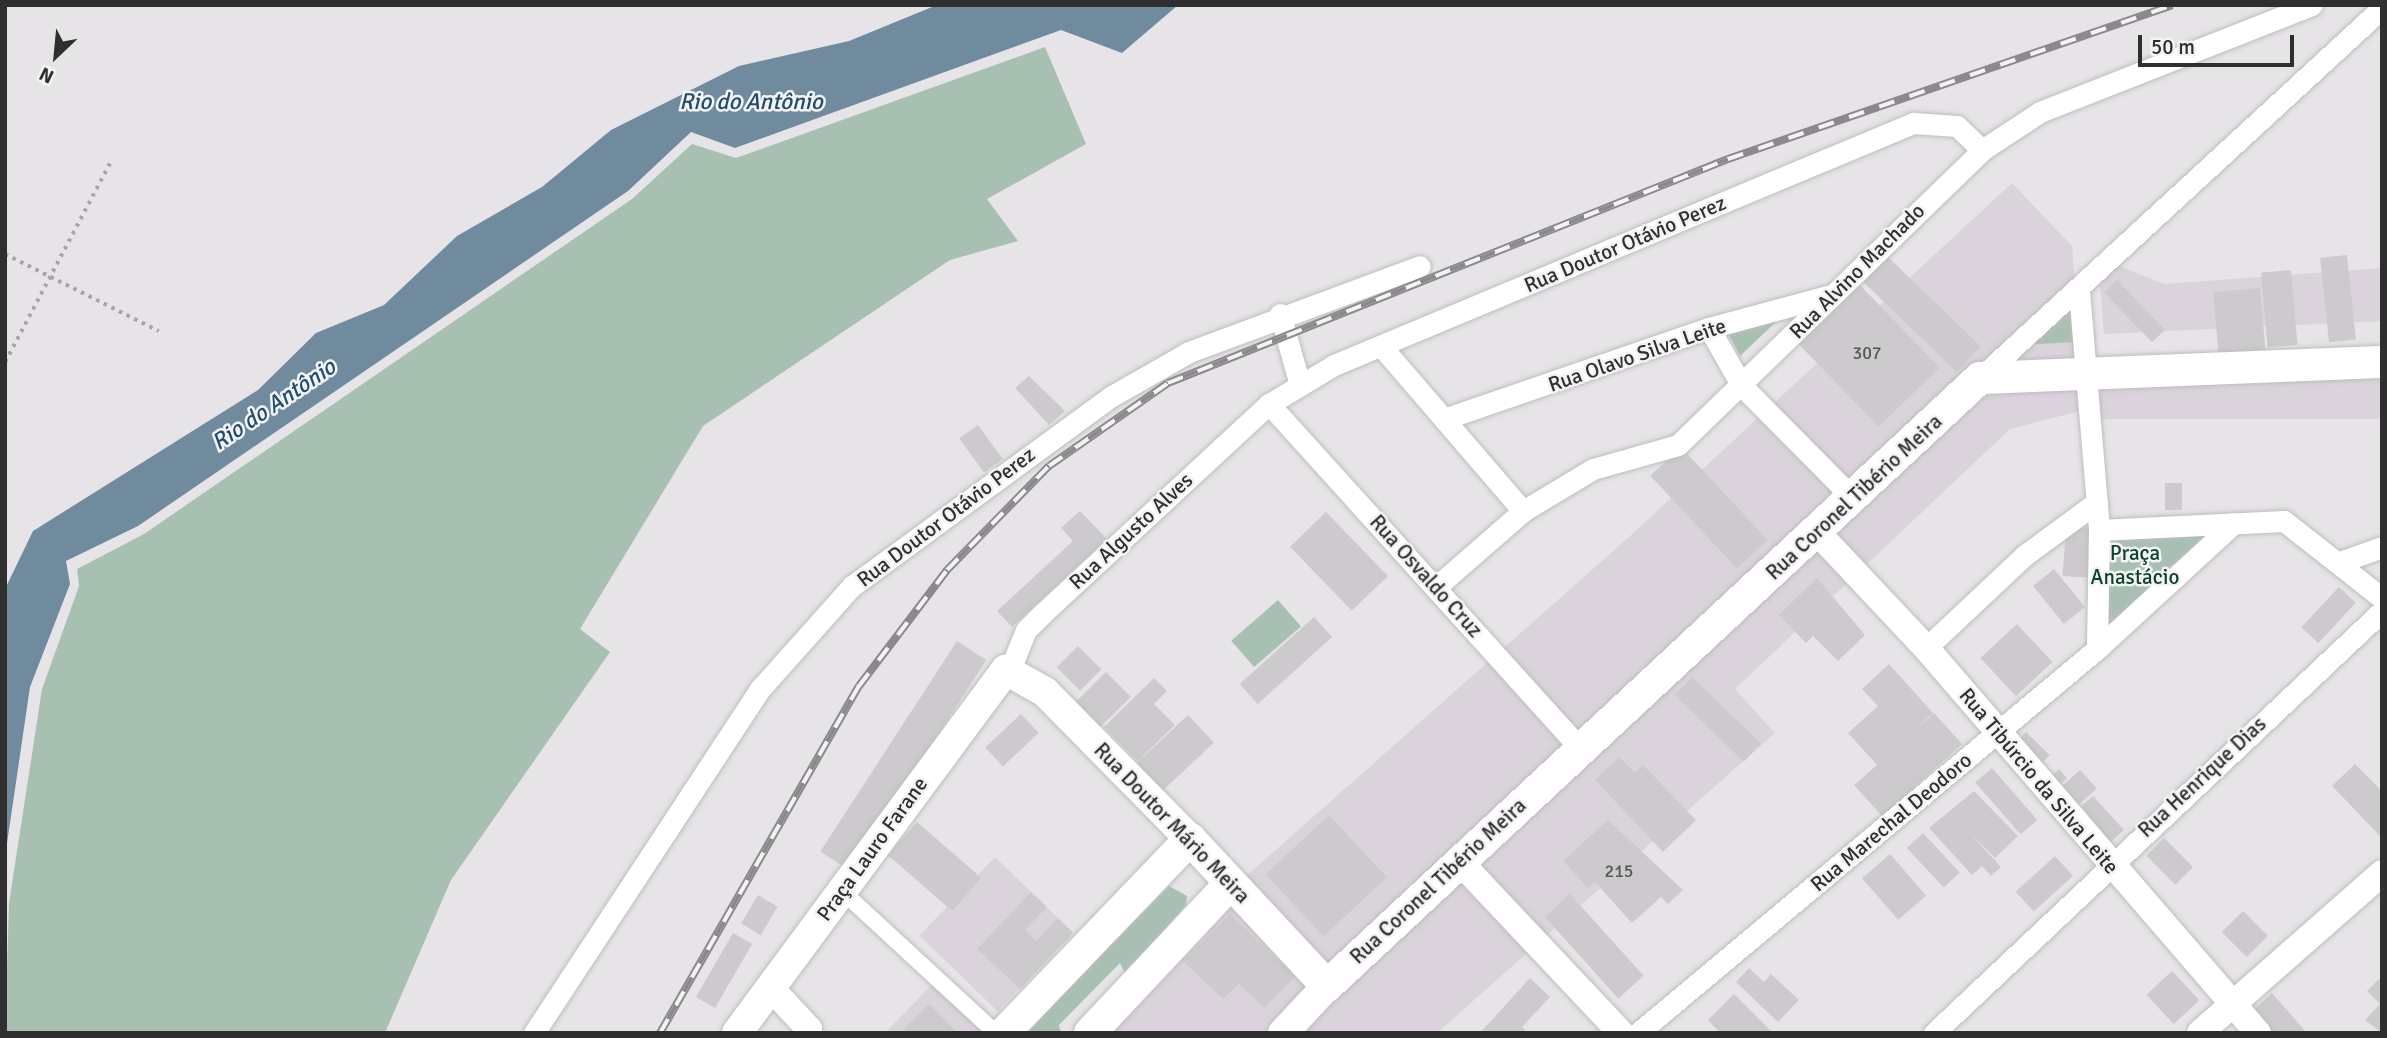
<!DOCTYPE html>
<meta charset="utf-8">
<style>
body{margin:0}
#map{position:relative;width:2387px;height:1038px;overflow:hidden;background:#e7e4e8;font-family:Signika,sans-serif}
div>[style]{position:absolute}
.built>*{inset:0;background:#dbd3dc;transform-origin:0 0}
.green>*{inset:0;background:#a8c0b2;transform-origin:0 0}
.water>*{inset:0;background:#718b9e}
.building>*{inset:0;background:#cdcacd;transform-origin:0 0}
.path>*{height:3.5px;margin-top:-1.75px;transform-origin:0;background:repeating-linear-gradient(90deg,#a8a5a8 0 3.5px,transparent 0 8.5px)}
.roads{filter:drop-shadow(0 0 2px #bebcbf) drop-shadow(0 0 2px #bebcbf)}
.pedestrian>*{height:16px;margin:-8px;padding:0 8px;transform-origin:8px;border-radius:8px;background:#fff}
.minor>*{height:21px;margin:-10.5px;padding:0 10.5px;transform-origin:10.5px;border-radius:10.5px;background:#fff}
.tertiary>*{height:26px;margin:-13px;padding:0 13px;transform-origin:13px;border-radius:13px;background:#fff}
.secondary>*{height:30px;margin:-15px;padding:0 15px;transform-origin:15px;border-radius:15px;background:#fff}
.primary>*{height:32px;margin:-16px;padding:0 16px;transform-origin:16px;border-radius:16px;background:#fff}
.rail>*{height:8px;margin-top:-4px;transform-origin:0;background:repeating-linear-gradient(90deg,#f4f2f5 0 16px,#8b898b 0 32px);box-sizing:border-box;border-block:2px solid #8b898b}
span{translate:-50% -50%;white-space:nowrap;text-align:center;line-height:1.15;-webkit-text-stroke:5px #f4f2f5;paint-order:stroke}
.number-label{font-size:18px;color:#575657}
.number-label span{-webkit-text-stroke-width:0}
.street-label{font-size:21px;color:#302f30}
.park-label{font-size:21px;color:#0a442b}
.water-label{font-size:23px;color:#1e4e6c;font-style:italic}
.frame{position:absolute;inset:0;border:7px solid #302f30;pointer-events:none}
.north{position:absolute;left:21px;top:21px;width:70px;height:70px;-webkit-text-stroke:5px #f4f2f5;paint-order:stroke;rotate:206deg;font-size:19px;font-weight:700;line-height:28px;text-align:center;color:#302f30}
.north::after{content:'';display:block;margin:auto;width:24px;height:32px;background:#302f30;clip-path:polygon(50% 0,100% 100%,50% 72%,0 100%)}
.scale{position:absolute;left:2138px;top:35px;width:156px;height:32px;box-sizing:border-box;border:4px solid #302f30;border-top:0;padding-left:9px;font-size:21px;line-height:24px;white-space:nowrap;color:#302f30;-webkit-text-stroke:5px #f4f2f5;paint-order:stroke}
</style>
<div id="map">
<div class="built">
<div style="clip-path:polygon(2012px 183px,2072px 246px,2084px 410px,2010px 429px,1735px 689px,1775px 733px,1437px 1033px,1100px 1033px,1226px 894px,1629px 537px)"></div>
<div style="clip-path:polygon(2117px 265px,2164px 284px,2382px 268px,2382px 321px,2104px 334px,2100px 285px)"></div>
<div style="left:2382px;top:360px;width:59px;height:286px;rotate:90deg"></div>
<div style="left:995px;top:857px;width:109px;height:109px;rotate:44deg"></div>
<div style="clip-path:polygon(940px 976px,987px 1033px,885px 1033px)"></div>
</div>
<div class="green">
<div style="clip-path:polygon(1045px 47px,1086px 144px,987px 199px,1018px 241px,950px 260px,703px 426px,580px 629px,610px 652px,451px 880px,385px 1033px,5px 1033px,9px 903px,42px 689px,79px 586px,77px 569px,144px 534px,632px 199px,692px 144px,736px 158px)"></div>
<div style="clip-path:polygon(2073px 294px,2076px 342px,2019px 345px)"></div>
<div style="clip-path:polygon(1803px 296px,1740px 356px,1719px 316px)"></div>
<div style="clip-path:polygon(2218px 531px,2107px 629px,2104px 537px)"></div>
<div style="left:1278px;top:600px;width:35px;height:62px;rotate:49deg"></div>
<div style="clip-path:polygon(1169px 886px,1187px 896px,1186px 905px,1126px 975px,1120px 963px,1059px 1025px,1061px 1033px,1022px 1033px)"></div>
</div>
<div class="water">
<div style="clip-path:polygon(937px 5px,1178px 5px,1122px 53px,1061px 30px,735px 148px,691px 132px,628px 191px,138px 526px,66px 561px,70px 584px,30px 687px,5px 857px,5px 589px,33px 531px,258px 390px,316px 333px,384px 305px,457px 236px,542px 187px,611px 130px,739px 66px,849px 41px)"></div>
</div>
<div class="building">
<div style="left:2347px;top:255px;width:85px;height:27px;rotate:84deg"></div>
<div style="left:1888px;top:257px;width:129px;height:35px;rotate:44deg"></div>
<div style="left:2291px;top:270px;width:75px;height:30px;rotate:85deg"></div>
<div style="left:1855px;top:280px;width:122px;height:85px;rotate:46deg"></div>
<div style="left:2117px;top:280px;width:69px;height:18px;rotate:46deg"></div>
<div style="left:2260px;top:288px;width:62px;height:47px;rotate:85deg"></div>
<div style="clip-path:polygon(1029px 376px,1065px 411px,1049px 425px,1015px 388px)"></div>
<div style="left:978px;top:425px;width:42px;height:23px;rotate:54deg"></div>
<div style="left:1681px;top:447px;width:127px;height:42px;rotate:47deg"></div>
<div style="left:2165px;top:483px;width:17px;height:27px"></div>
<div style="clip-path:polygon(1080px 511px,1107px 539px,1012px 627px,997px 611px,1073px 541px,1061px 528px)"></div>
<div style="left:1326px;top:512px;width:89px;height:50px;rotate:46deg"></div>
<div style="left:2066px;top:527px;width:26px;height:49px;rotate:4deg"></div>
<div style="left:2054px;top:569px;width:49px;height:27px;rotate:51deg"></div>
<div style="clip-path:polygon(1817px 578px,1865px 635px,1838px 661px,1813px 636px,1806px 643px,1779px 615px)"></div>
<div style="left:2339px;top:587px;width:23px;height:55px;rotate:43deg"></div>
<div style="left:1314px;top:617px;width:27px;height:100px;rotate:48deg"></div>
<div style="left:2017px;top:624px;width:52px;height:50px;rotate:47deg"></div>
<div style="left:957px;top:641px;width:35px;height:251px;rotate:33deg"></div>
<div style="left:1078px;top:646px;width:33px;height:30px;rotate:45deg"></div>
<div style="clip-path:polygon(1889px 664px,1933px 713px,1905px 740px,1934px 713px,1962px 744px,1882px 816px,1854px 785px,1877px 765px,1848px 733px,1878px 706px,1862px 689px)"></div>
<div style="left:1106px;top:672px;width:35px;height:44px;rotate:45deg"></div>
<div style="left:1692px;top:677px;width:96px;height:25px;rotate:44deg"></div>
<div style="clip-path:polygon(1154px 678px,1167px 691px,1154px 704px,1175px 725px,1138px 761px,1104px 727px)"></div>
<div style="left:1021px;top:714px;width:26px;height:49px;rotate:47deg"></div>
<div style="left:1188px;top:715px;width:38px;height:74px;rotate:47deg"></div>
<div style="left:2026px;top:732px;width:33px;height:20px;rotate:44deg"></div>
<div style="clip-path:polygon(1619px 757px,1635px 773px,1643px 765px,1696px 820px,1663px 852px,1595px 780px)"></div>
<div style="clip-path:polygon(2355px 764px,2382px 791px,2382px 838px,2332px 786px)"></div>
<div style="left:1992px;top:768px;width:69px;height:22px;rotate:49deg"></div>
<div style="left:2059px;top:769px;width:12px;height:20px;rotate:48deg"></div>
<div style="left:2080px;top:770px;width:25px;height:35px;rotate:48deg"></div>
<div style="clip-path:polygon(1974px 791px,2018px 836px,1995px 858px,1969px 832px,2001px 867px,1991px 876px,1982px 866px,1972px 875px,1929px 828px)"></div>
<div style="clip-path:polygon(2093px 796px,2124px 830px,2105px 847px,2082px 821px,2089px 815px,2081px 806px)"></div>
<div style="left:1329px;top:815px;width:85px;height:87px;rotate:47deg"></div>
<div style="clip-path:polygon(1608px 820px,1683px 890px,1668px 904px,1661px 897px,1632px 923px,1595px 882px,1588px 888px,1563px 861px)"></div>
<div style="left:917px;top:822px;width:85px;height:44px;rotate:41deg"></div>
<div style="left:1923px;top:833px;width:54px;height:22px;rotate:47deg"></div>
<div style="left:2164px;top:838px;width:41px;height:25px;rotate:45deg"></div>
<div style="left:1890px;top:854px;width:55px;height:37px;rotate:49deg"></div>
<div style="left:2055px;top:856px;width:27px;height:53px;rotate:48deg"></div>
<div style="clip-path:polygon(1031px 892px,1047px 907px,1025px 930px,1036px 941px,1058px 918px,1073px 933px,1020px 989px,977px 949px)"></div>
<div style="left:1570px;top:894px;width:110px;height:34px;rotate:48deg"></div>
<div style="left:758px;top:895px;width:23px;height:33px;rotate:31deg"></div>
<div style="left:2243px;top:911px;width:35px;height:30px;rotate:45deg"></div>
<div style="clip-path:polygon(1230px 914px,1295px 977px,1264px 1008px,1239px 984px,1223px 999px,1183px 961px)"></div>
<div style="left:733px;top:933px;width:22px;height:74px;rotate:30deg"></div>
<div style="clip-path:polygon(1749px 968px,1764px 982px,1771px 974px,1799px 1000px,1778px 1022px,1736px 982px)"></div>
<div style="left:2172px;top:971px;width:40px;height:35px;rotate:47deg"></div>
<div style="clip-path:polygon(1530px 978px,1550px 997px,1522px 1027px,1528px 1033px,1480px 1033px)"></div>
<div style="clip-path:polygon(2379px 979px,2382px 981px,2382px 1033px,2365px 1020px,2380px 1004px,2367px 991px)"></div>
<div style="clip-path:polygon(2272px 993px,2307px 1033px,2269px 1033px,2251px 1012px)"></div>
<div style="clip-path:polygon(1734px 994px,1773px 1033px,1720px 1033px,1708px 1020px)"></div>
<div style="clip-path:polygon(929px 1004px,958px 1033px,900px 1033px)"></div>
</div>
<div class="path">
<div style="left:5px;top:254px;width:172px;rotate:26.6deg"></div>
<div style="left:5px;top:362px;width:227px;rotate:-62.2deg"></div>
</div>
<div class="roads">
<div class="pedestrian">
<div style="left:842px;top:891px;width:209px;rotate:42.7deg"></div>
</div>
<div class="minor">
<div style="left:2079px;top:291px;width:240px;rotate:85.2deg"></div>
<div style="left:2099px;top:530px;width:119px;rotate:91deg"></div>
<div style="left:1280px;top:314px;width:74px;rotate:74.3deg"></div>
<div style="left:1709px;top:328px;width:67px;rotate:60.4deg"></div>
<div style="left:1742px;top:386px;width:161px;rotate:45.3deg"></div>
<div style="left:1381px;top:346px;width:218px;rotate:49.3deg"></div>
<div style="left:1980px;top:378px;width:546px;rotate:-42.63deg"></div>
<div style="left:1269px;top:404px;width:465px;rotate:47.9deg"></div>
<div style="left:1444px;top:419px;width:280px;rotate:-19deg"></div>
<div style="left:1709px;top:328px;width:123px;rotate:-15.1deg"></div>
<div style="left:2099px;top:530px;width:185px;rotate:-2.8deg"></div>
<div style="left:2284px;top:521px;width:125px;rotate:38.2deg"></div>
<div style="left:2343px;top:561px;width:41px;rotate:-19.7deg"></div>
<div style="left:1436px;top:587px;width:116px;rotate:-41.1deg"></div>
<div style="left:1523px;top:511px;width:82px;rotate:-31deg"></div>
<div style="left:1593px;top:469px;width:88px;rotate:-15.8deg"></div>
<div style="left:1678px;top:445px;width:424px;rotate:-44.1deg"></div>
<div style="left:1982px;top:150px;width:69px;rotate:-33.2deg"></div>
<div style="left:2040px;top:112px;width:292px;rotate:-21.5deg"></div>
<div style="left:1926px;top:648px;width:136px;rotate:-43.2deg"></div>
<div style="left:2025px;top:555px;width:89px;rotate:-36.4deg"></div>
<div style="left:1010px;top:669px;width:42px;rotate:-67.7deg"></div>
<div style="left:1026px;top:630px;width:23px;rotate:-45deg"></div>
<div style="left:1042px;top:614px;width:309px;rotate:-42.8deg"></div>
<div style="left:1269px;top:404px;width:76px;rotate:-31deg"></div>
<div style="left:1334px;top:365px;width:628px;rotate:-22.68deg"></div>
<div style="left:1913px;top:123px;width:44px;rotate:3.9deg"></div>
<div style="left:1957px;top:126px;width:35px;rotate:44deg"></div>
<div style="left:534px;top:1033px;width:413px;rotate:-56.7deg"></div>
<div style="left:761px;top:688px;width:137px;rotate:-48.3deg"></div>
<div style="left:852px;top:586px;width:322px;rotate:-36.2deg"></div>
<div style="left:1112px;top:396px;width:89px;rotate:-29.7deg"></div>
<div style="left:1189px;top:352px;width:246px;rotate:-20.4deg"></div>
<div style="left:1638px;top:1033px;width:598px;rotate:-39.92deg"></div>
<div style="left:2097px;top:649px;width:186px;rotate:-42.6deg"></div>
<div style="left:1934px;top:1033px;width:615px;rotate:-43.29deg"></div>
</div>
<div class="tertiary">
<div style="left:1817px;top:532px;width:159px;rotate:46.8deg"></div>
<div style="left:1926px;top:648px;width:508px;rotate:49.23deg"></div>
<div style="left:1458px;top:860px;width:238px;rotate:46.7deg"></div>
<div style="left:771px;top:988px;width:56px;rotate:47.2deg"></div>
<div style="left:809px;top:1029px;width:5px;rotate:127deg"></div>
<div style="left:2200px;top:1033px;width:242px;rotate:-41.3deg"></div>
</div>
<div class="secondary">
<div style="left:737px;top:1033px;width:452px;rotate:-53.5deg"></div>
<div style="left:1006px;top:670px;width:45px;rotate:29.4deg"></div>
<div style="left:1045px;top:692px;width:206px;rotate:45.4deg"></div>
<div style="left:1283px;top:1033px;width:64px;rotate:-46.9deg"></div>
</div>
<div class="primary">
<div style="left:1004px;top:1033px;width:269px;rotate:-46.2deg"></div>
<div style="left:1190px;top:839px;width:201px;rotate:47deg"></div>
<div style="left:1327px;top:986px;width:892px;rotate:-42.96deg"></div>
<div style="left:1980px;top:378px;width:402px;rotate:-2.3deg"></div>
<div style="left:1090px;top:1033px;width:204px;rotate:-46.8deg"></div>
</div>
</div>
<div class="rail">
<div style="left:660px;top:1033px;width:400px;rotate:-60.2deg"></div>
<div style="left:859px;top:686px;width:146px;rotate:-52.8deg"></div>
<div style="left:947px;top:570px;width:146px;rotate:-45.6deg"></div>
<div style="left:1049px;top:466px;width:145px;rotate:-34.9deg"></div>
<div style="left:1168px;top:383px;width:603px;rotate:-21.8deg"></div>
<div style="left:1728px;top:159px;width:470px;rotate:-19.1deg"></div>
</div>
<div class="number-label">
<span style="left:1867px;top:353px">307</span>
<span style="left:1619px;top:871px">215</span>
</div>
<div class="street-label">
<span style="left:1625px;top:244px;rotate:-23deg">Rua Doutor Otávio Perez</span>
<span style="left:1857px;top:271px;rotate:-45deg">Rua Alvino Machado</span>
<span style="left:1637px;top:355px;rotate:-19deg">Rua Olavo Silva Leite</span>
<span style="left:1854px;top:497px;rotate:-43deg">Rua Coronel Tibério Meira</span>
<span style="left:946px;top:517px;rotate:-37deg">Rua Doutor Otávio Perez</span>
<span style="left:1131px;top:531px;rotate:-43deg">Rua Algusto Alves</span>
<span style="left:1426px;top:576px;rotate:48deg">Rua Osvaldo Cruz</span>
<span style="left:2202px;top:777px;rotate:-43deg">Rua Henrique Dias</span>
<span style="left:2039px;top:781px;rotate:50deg">Rua Tibúrcio da Silva Leite</span>
<span style="left:1891px;top:822px;rotate:-40deg">Rua Marechal Deodoro</span>
<span style="left:1172px;top:823px;rotate:46deg">Rua Doutor Mário Meira</span>
<span style="left:872px;top:849px;rotate:-54deg">Praça Lauro Farane</span>
<span style="left:1438px;top:881px;rotate:-43deg">Rua Coronel Tibério Meira</span>
</div>
<div class="park-label">
<span style="left:2135px;top:565px">Praça<br>Anastácio</span>
</div>
<div class="water-label">
<span style="left:751px;top:102px">Rio do Antônio</span>
<span style="left:274px;top:405px;rotate:-34deg">Rio do Antônio</span>
</div>
<div class="frame"></div>
<div class="north">N</div>
<div class="scale">50 m</div>
</div>
